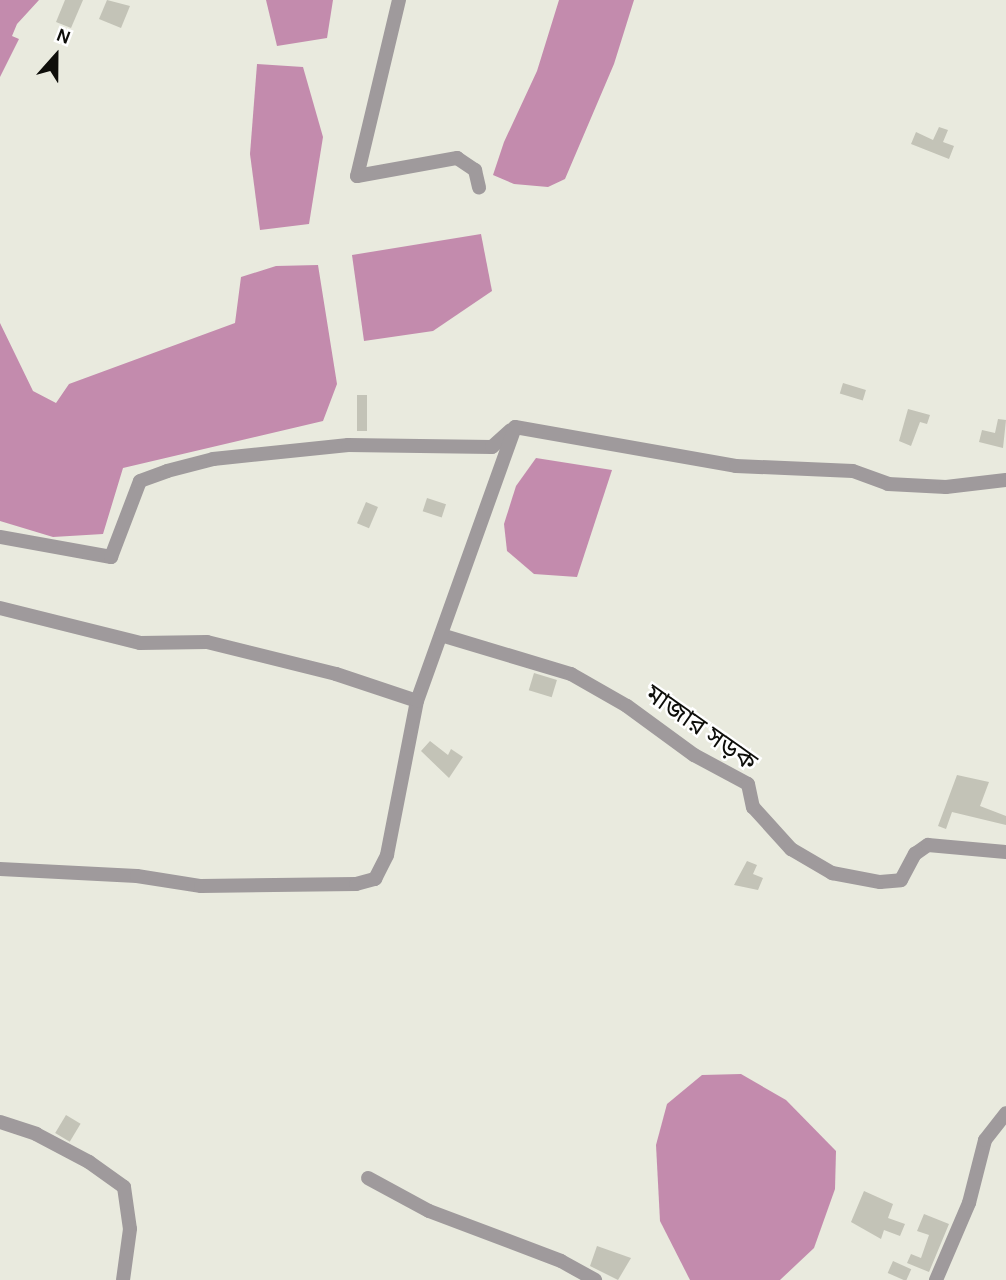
<!DOCTYPE html>
<meta charset="utf-8">
<style>
body{margin:0}
#map{position:relative;width:1006px;height:1280px;overflow:hidden;background:#e9eade;font-family:Karla,"Noto Sans Bengali",sans-serif}
div>[style]{position:absolute}
.water>*{inset:0;background:#c38bad}
.building>*{inset:0;background:#c3c3b7;transform-origin:0 0}
.minor>*{height:14px;margin:-7px;padding:0 7px;transform-origin:7px;border-radius:7px;background:#9f9a9c}
span{translate:-50% -50%;white-space:nowrap;text-align:center;line-height:1.15;-webkit-text-stroke:5px #fff;paint-order:stroke}
.street-label{font-size:26px;color:#0e0e0a}
.north{position:absolute;left:21px;top:21px;width:70px;height:70px;-webkit-text-stroke:5px #fff;paint-order:stroke;rotate:21deg;font-size:19px;font-weight:700;line-height:28px;text-align:center;color:#0e0e0a}
.north::after{content:'';display:block;margin:auto;width:24px;height:32px;background:#0e0e0a;clip-path:polygon(50% 0,100% 100%,50% 72%,0 100%)}
</style>
<div id="map">
<div class="water">
<div style="clip-path:polygon(0 0,39px 0,17px 24px,12px 36px,19px 39px,0 77px)"></div>
<div style="clip-path:polygon(266px 0,333px 0,327px 38px,277px 46px)"></div>
<div style="clip-path:polygon(559px 0,634px 0,614px 64px,565px 179px,548px 187px,514px 184px,493px 175px,504px 142px,537px 71px)"></div>
<div style="clip-path:polygon(257px 64px,303px 67px,323px 137px,309px 224px,260px 230px,250px 154px)"></div>
<div style="clip-path:polygon(481px 234px,492px 291px,433px 331px,364px 341px,352px 255px)"></div>
<div style="clip-path:polygon(318px 265px,337px 384px,323px 421px,123px 468px,103px 534px,53px 537px,0 521px,0 323px,33px 391px,56px 403px,69px 384px,235px 323px,241px 277px,276px 266px)"></div>
<div style="clip-path:polygon(536px 458px,612px 470px,577px 577px,534px 574px,507px 551px,504px 524px,516px 486px)"></div>
<div style="clip-path:polygon(741px 1074px,786px 1100px,836px 1151px,835px 1189px,814px 1248px,780px 1280px,690px 1280px,660px 1221px,656px 1145px,667px 1104px,702px 1075px)"></div>
</div>
<div class="building">
<div style="clip-path:polygon(65px 0,83px 0,71px 28px,56px 22px)"></div>
<div style="clip-path:polygon(107px 0,130px 6px,121px 28px,99px 19px)"></div>
<div style="clip-path:polygon(939px 127px,948px 130px,943px 142px,954px 146px,949px 159px,911px 144px,916px 132px,933px 140px)"></div>
<div style="left:843px;top:383px;width:24px;height:11px;rotate:17deg"></div>
<div style="left:357px;top:395px;width:10px;height:36px"></div>
<div style="clip-path:polygon(908px 409px,930px 415px,927px 424px,920px 422px,911px 446px,899px 441px)"></div>
<div style="clip-path:polygon(998px 419px,1006px 420px,1003px 448px,979px 442px,982px 430px,995px 433px)"></div>
<div style="left:427px;top:498px;width:20px;height:14px;rotate:18deg"></div>
<div style="left:366px;top:502px;width:13px;height:23px;rotate:23deg"></div>
<div style="left:534px;top:673px;width:24px;height:18px;rotate:17deg"></div>
<div style="clip-path:polygon(430px 741px,448px 755px,451px 749px,463px 757px,449px 778px,421px 751px)"></div>
<div style="clip-path:polygon(957px 775px,989px 782px,980px 806px,1006px 816px,1006px 825px,952px 812px,946px 829px,938px 826px)"></div>
<div style="clip-path:polygon(747px 861px,757px 865px,753px 874px,763px 878px,758px 890px,734px 885px)"></div>
<div style="left:66px;top:1115px;width:17px;height:21px;rotate:31deg"></div>
<div style="clip-path:polygon(864px 1191px,893px 1204px,888px 1218px,905px 1224px,900px 1236px,884px 1230px,881px 1239px,851px 1222px)"></div>
<div style="clip-path:polygon(924px 1214px,949px 1224px,929px 1272px,907px 1263px,911px 1254px,921px 1258px,929px 1235px,917px 1231px)"></div>
<div style="clip-path:polygon(597px 1246px,631px 1258px,618px 1280px,590px 1266px)"></div>
<div style="left:893px;top:1261px;width:20px;height:13px;rotate:24deg"></div>
</div>
<div class="minor">
<div style="left:399px;top:0;width:181px;rotate:103.4deg"></div>
<div style="left:357px;top:176px;width:102px;rotate:-10.2deg"></div>
<div style="left:457px;top:158px;width:22px;rotate:34deg"></div>
<div style="left:475px;top:170px;width:18px;rotate:77deg"></div>
<div style="left:515px;top:427px;width:224px;rotate:10deg"></div>
<div style="left:736px;top:466px;width:117px;rotate:2.4deg"></div>
<div style="left:853px;top:471px;width:37px;rotate:20deg"></div>
<div style="left:888px;top:484px;width:58px;rotate:3deg"></div>
<div style="left:946px;top:487px;width:60px;rotate:-6.7deg"></div>
<div style="left:0;top:537px;width:113px;rotate:10.2deg"></div>
<div style="left:111px;top:557px;width:81px;rotate:-69.1deg"></div>
<div style="left:140px;top:481px;width:29px;rotate:-20deg"></div>
<div style="left:167px;top:471px;width:48px;rotate:-14.6deg"></div>
<div style="left:213px;top:459px;width:136px;rotate:-5.9deg"></div>
<div style="left:348px;top:445px;width:144px;rotate:0.8deg"></div>
<div style="left:492px;top:447px;width:25px;rotate:-42deg"></div>
<div style="left:0;top:608px;width:144px;rotate:14deg"></div>
<div style="left:140px;top:643px;width:67px;rotate:-0.9deg"></div>
<div style="left:207px;top:642px;width:133px;rotate:13.9deg"></div>
<div style="left:336px;top:674px;width:85px;rotate:18.4deg"></div>
<div style="left:441px;top:635px;width:136px;rotate:16.7deg"></div>
<div style="left:571px;top:674px;width:64px;rotate:29.7deg"></div>
<div style="left:627px;top:706px;width:83px;rotate:36.2deg"></div>
<div style="left:694px;top:755px;width:61px;rotate:28.2deg"></div>
<div style="left:748px;top:784px;width:24px;rotate:78deg"></div>
<div style="left:753px;top:807px;width:57px;rotate:47.9deg"></div>
<div style="left:791px;top:849px;width:48px;rotate:30.3deg"></div>
<div style="left:832px;top:873px;width:49px;rotate:10.6deg"></div>
<div style="left:880px;top:882px;width:21px;rotate:-5deg"></div>
<div style="left:901px;top:880px;width:30px;rotate:-62deg"></div>
<div style="left:915px;top:854px;width:16px;rotate:-35deg"></div>
<div style="left:928px;top:845px;width:78px;rotate:5.1deg"></div>
<div style="left:0;top:869px;width:137px;rotate:2.9deg"></div>
<div style="left:137px;top:876px;width:65px;rotate:8.9deg"></div>
<div style="left:201px;top:886px;width:155px;rotate:-0.7deg"></div>
<div style="left:356px;top:884px;width:20px;rotate:-15deg"></div>
<div style="left:375px;top:879px;width:27px;rotate:-63deg"></div>
<div style="left:387px;top:855px;width:157px;rotate:-79deg"></div>
<div style="left:417px;top:701px;width:291px;rotate:-70.3deg"></div>
<div style="left:0;top:1122px;width:38px;rotate:18deg"></div>
<div style="left:36px;top:1134px;width:60px;rotate:27.8deg"></div>
<div style="left:89px;top:1162px;width:43px;rotate:35.5deg"></div>
<div style="left:124px;top:1187px;width:42px;rotate:81.9deg"></div>
<div style="left:130px;top:1229px;width:51px;rotate:97.8deg"></div>
<div style="left:368px;top:1178px;width:69px;rotate:28.4deg"></div>
<div style="left:429px;top:1211px;width:141px;rotate:20.7deg"></div>
<div style="left:561px;top:1261px;width:39px;rotate:29deg"></div>
<div style="left:936px;top:1280px;width:84px;rotate:-66.8deg"></div>
<div style="left:969px;top:1203px;width:65px;rotate:-75.7deg"></div>
<div style="left:985px;top:1140px;width:34px;rotate:-52deg"></div>
</div>
<div class="street-label">
<span style="left:701px;top:728px;rotate:35deg">মাজার সড়ক</span>
</div>
<div class="north">N</div>
</div>
